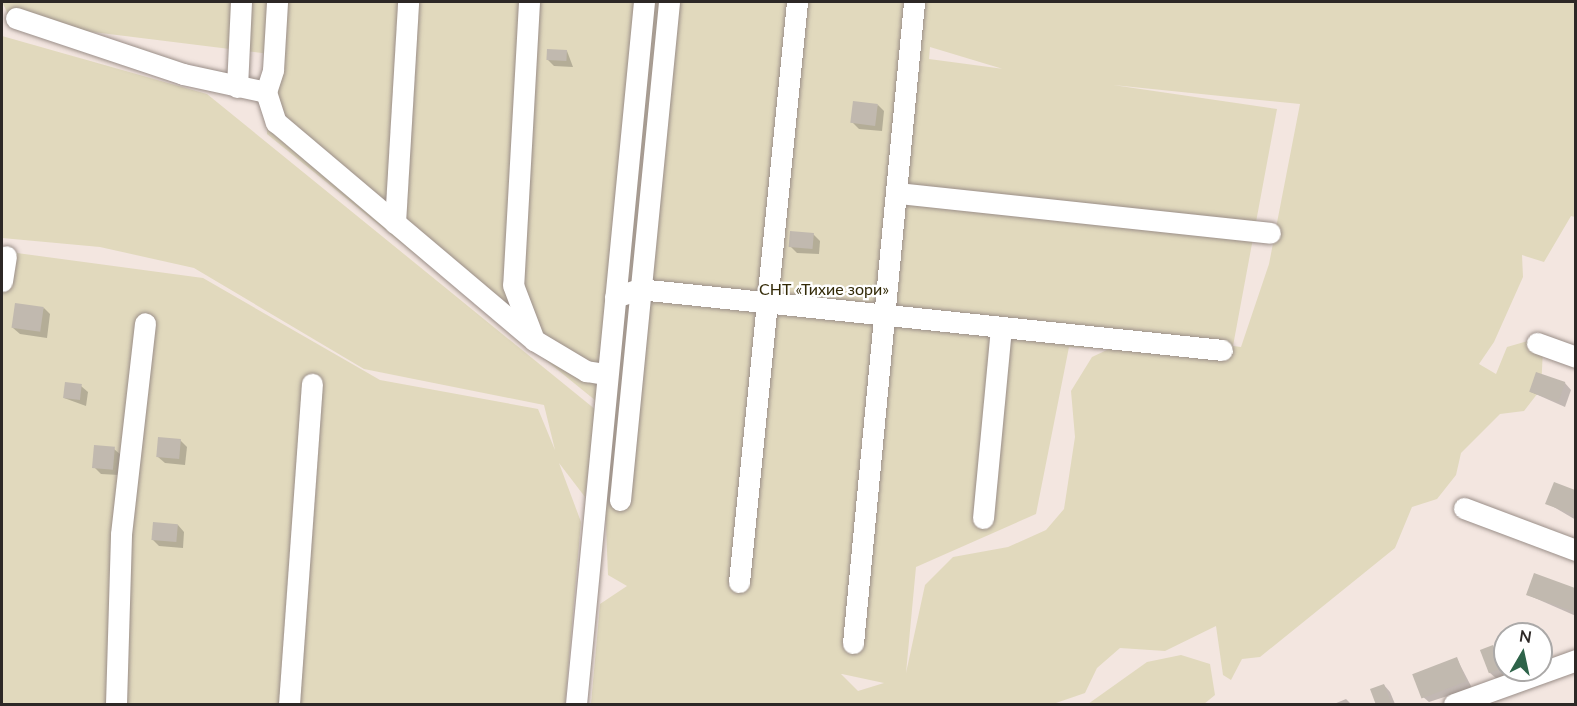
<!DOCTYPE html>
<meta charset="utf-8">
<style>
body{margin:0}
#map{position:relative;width:1577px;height:706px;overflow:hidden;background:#f3e6e0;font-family:Lato,sans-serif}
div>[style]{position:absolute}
.green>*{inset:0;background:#e1d9bd}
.shadow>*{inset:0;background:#0003}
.building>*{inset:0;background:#c1b9af;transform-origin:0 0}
.roads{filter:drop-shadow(0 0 2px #9a8e88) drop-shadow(0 0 2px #9a8e88)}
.minor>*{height:21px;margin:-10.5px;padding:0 10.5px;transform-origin:10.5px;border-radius:10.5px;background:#fff}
span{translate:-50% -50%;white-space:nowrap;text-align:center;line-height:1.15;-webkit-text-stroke:4.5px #fff;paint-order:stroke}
.park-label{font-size:16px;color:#342b08}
.frame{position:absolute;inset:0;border:3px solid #2d2826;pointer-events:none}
.north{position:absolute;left:1493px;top:622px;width:60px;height:60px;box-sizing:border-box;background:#fff;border:2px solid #aba9a8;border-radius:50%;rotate:9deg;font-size:16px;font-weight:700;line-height:24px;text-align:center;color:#2d2826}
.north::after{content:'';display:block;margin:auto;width:21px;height:27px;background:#2e6349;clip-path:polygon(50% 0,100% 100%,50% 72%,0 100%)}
</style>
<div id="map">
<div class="green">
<div style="clip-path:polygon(evenodd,2px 2px,1575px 2px,1575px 217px,1571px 216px,1544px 262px,1522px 255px,1523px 277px,1494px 342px,1479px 364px,1496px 374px,1507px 347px,1528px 341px,1543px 350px,1541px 389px,1524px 411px,1500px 414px,1461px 453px,1456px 475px,1437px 499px,1412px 507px,1395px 548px,1260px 657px,1242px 659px,1231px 680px,1223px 675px,1216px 626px,1165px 651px,1120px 648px,1097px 668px,1085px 693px,1053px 704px,591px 704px,600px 604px,627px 586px,608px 575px,601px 405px,267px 134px,270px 54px,12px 22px,2px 2px,930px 47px,1003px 69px,1004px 69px,929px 59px,930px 47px,2px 2px,1113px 85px,1300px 104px,1269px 264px,1241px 347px,1233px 346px,1277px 109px,1113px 85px,2px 2px,1069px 347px,1109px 349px,1092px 357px,1071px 391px,1075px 437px,1064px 509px,1046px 530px,1008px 547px,953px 557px,925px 585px,906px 673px,916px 567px,1036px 514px,1069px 347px,2px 2px,841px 674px,842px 674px,884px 683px,858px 691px,841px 674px)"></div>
<div style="clip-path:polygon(2px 36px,207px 94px,596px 410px,585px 497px,559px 463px,581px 522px,565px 704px,2px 704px,2px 251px,203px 278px,380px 380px,538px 409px,555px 450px,544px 405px,364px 369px,194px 268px,100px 247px,2px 238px)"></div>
<div style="clip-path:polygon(1181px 655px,1210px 664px,1215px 695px,1204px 704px,1088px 704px,1147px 662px)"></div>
</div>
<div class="shadow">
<div style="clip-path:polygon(567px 51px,573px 67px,554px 66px,548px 60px)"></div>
<div style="clip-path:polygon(878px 105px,884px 111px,882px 131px,859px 129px,853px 123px)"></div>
<div style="clip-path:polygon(813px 234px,820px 241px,819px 254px,797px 253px,790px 246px)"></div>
<div style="clip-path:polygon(44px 308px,50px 314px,47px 338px,20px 334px,13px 328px)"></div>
<div style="clip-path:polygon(1565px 383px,1571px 390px,1565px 407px,1531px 392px)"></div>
<div style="clip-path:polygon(81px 386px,88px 392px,86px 406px,64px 398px)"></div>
<div style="clip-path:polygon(180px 440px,187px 447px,185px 465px,165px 463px,158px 457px)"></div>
<div style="clip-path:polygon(114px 449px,121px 455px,119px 475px,101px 474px,94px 467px)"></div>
<div style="clip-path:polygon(1555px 484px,1576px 491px,1576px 520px,1547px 503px)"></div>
<div style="clip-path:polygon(178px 525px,184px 532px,183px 548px,159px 546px,153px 540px)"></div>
<div style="clip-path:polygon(1535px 575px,1576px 589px,1576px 616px,1528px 595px)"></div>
<div style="clip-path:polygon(1493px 647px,1508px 675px,1497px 679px,1490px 673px)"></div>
<div style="clip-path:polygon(1457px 659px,1472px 688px,1429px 702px,1422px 696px)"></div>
<div style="clip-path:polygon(1384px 685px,1390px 692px,1395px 704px,1378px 704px)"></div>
<div style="clip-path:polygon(1346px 699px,1351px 704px,1334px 704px)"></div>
</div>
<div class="building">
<div style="left:547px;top:49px;width:20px;height:11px;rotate:3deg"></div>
<div style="left:853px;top:101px;width:25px;height:22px;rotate:7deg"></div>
<div style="left:790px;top:231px;width:24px;height:16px;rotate:5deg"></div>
<div style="left:15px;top:303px;width:29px;height:25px;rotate:8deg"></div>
<div style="left:1536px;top:372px;width:31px;height:21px;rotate:19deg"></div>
<div style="left:65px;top:382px;width:17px;height:16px;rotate:7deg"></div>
<div style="left:158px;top:437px;width:23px;height:20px;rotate:5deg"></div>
<div style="left:94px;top:445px;width:21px;height:23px;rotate:5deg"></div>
<div style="clip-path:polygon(1554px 482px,1575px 490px,1575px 515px,1545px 504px)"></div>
<div style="left:153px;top:522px;width:25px;height:18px;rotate:5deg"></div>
<div style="clip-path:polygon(1534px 573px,1575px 588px,1575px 612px,1526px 595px)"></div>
<div style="left:1493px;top:645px;width:25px;height:14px;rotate:69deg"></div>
<div style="left:1457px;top:657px;width:26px;height:48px;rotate:69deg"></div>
<div style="clip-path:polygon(1384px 684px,1392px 705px,1376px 705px,1370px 689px)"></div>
</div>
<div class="roads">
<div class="minor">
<div style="left:529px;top:2px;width:283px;rotate:93.2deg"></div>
<div style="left:513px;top:285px;width:59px;rotate:69.1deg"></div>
<div style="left:534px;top:340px;width:61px;rotate:30.8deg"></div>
<div style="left:586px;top:371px;width:20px;rotate:9deg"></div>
<div style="left:16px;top:18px;width:176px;rotate:18.5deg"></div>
<div style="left:183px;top:74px;width:85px;rotate:12.2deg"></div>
<div style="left:266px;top:92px;width:23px;rotate:-72deg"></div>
<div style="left:273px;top:70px;width:68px;rotate:-86.6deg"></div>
<div style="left:237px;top:87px;width:85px;rotate:-87.3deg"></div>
<div style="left:266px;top:92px;width:32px;rotate:72deg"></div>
<div style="left:276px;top:122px;width:338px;rotate:40.2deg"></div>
<div style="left:898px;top:193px;width:374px;rotate:6.1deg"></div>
<div style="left:395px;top:223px;width:221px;rotate:-86.6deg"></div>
<div style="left:2px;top:281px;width:25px;rotate:-81deg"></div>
<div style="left:615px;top:297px;width:25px;rotate:-18deg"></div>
<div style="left:639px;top:289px;width:586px;rotate:5.97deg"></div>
<div style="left:1537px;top:343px;width:41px;rotate:19.7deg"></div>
<div style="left:620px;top:500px;width:500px;rotate:-84.38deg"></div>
<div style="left:1464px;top:508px;width:120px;rotate:20.6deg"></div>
<div style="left:983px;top:518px;width:191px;rotate:-84.6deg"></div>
<div style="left:739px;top:582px;width:583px;rotate:-84.29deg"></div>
<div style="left:853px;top:643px;width:644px;rotate:-84.56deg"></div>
<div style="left:116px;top:704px;width:170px;rotate:-88.3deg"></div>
<div style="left:121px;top:534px;width:212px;rotate:-83.5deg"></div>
<div style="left:289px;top:704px;width:321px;rotate:-85.9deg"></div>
<div style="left:576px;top:704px;width:705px;rotate:-84.47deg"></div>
<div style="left:1454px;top:704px;width:130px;rotate:-19.8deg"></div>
</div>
</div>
<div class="park-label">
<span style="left:824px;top:289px">СНТ «Тихие зори»</span>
</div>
<div class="frame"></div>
<div class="north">N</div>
</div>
